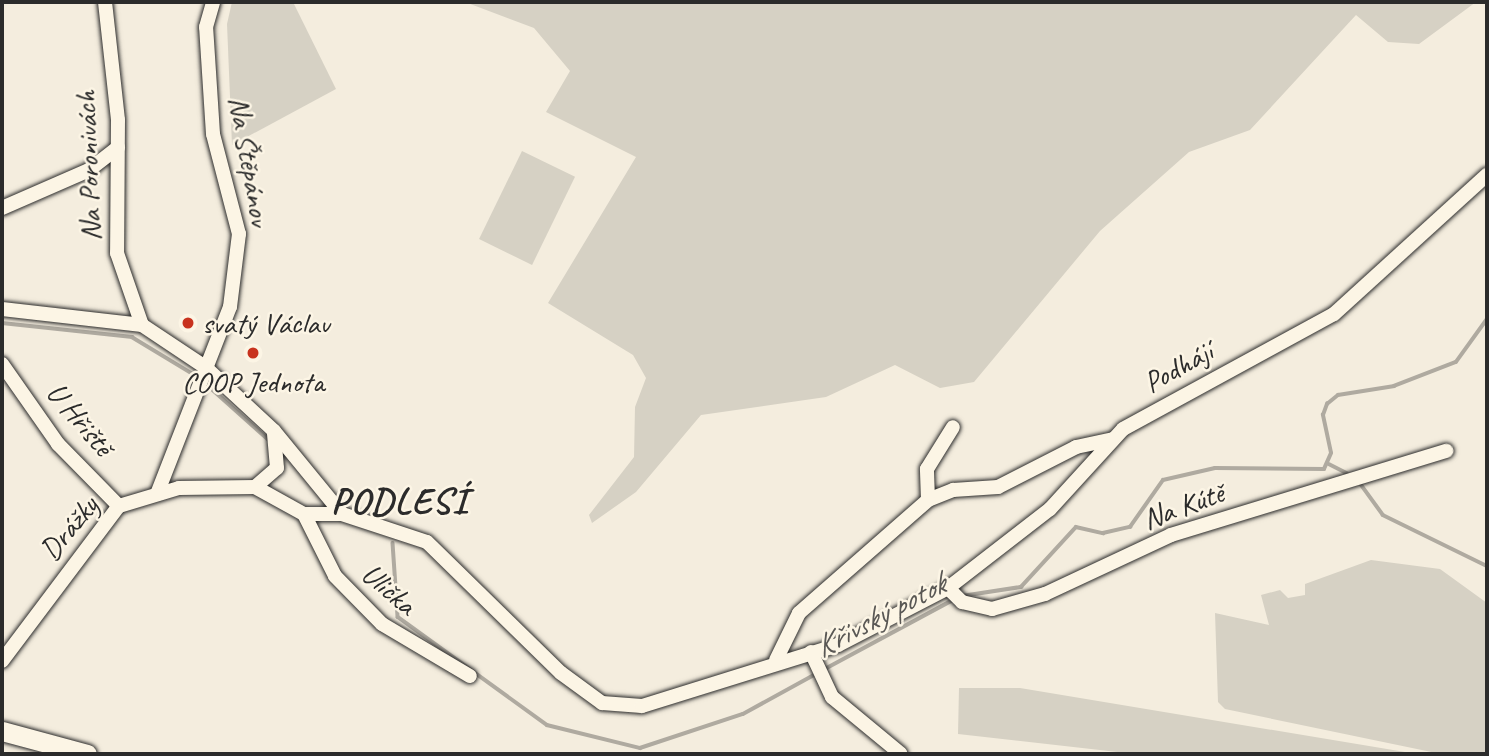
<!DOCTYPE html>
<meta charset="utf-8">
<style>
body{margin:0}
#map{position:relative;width:1489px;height:756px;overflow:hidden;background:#f4edde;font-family:Caveat,sans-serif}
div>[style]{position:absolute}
.green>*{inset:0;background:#d6d1c4;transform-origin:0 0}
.stream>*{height:3.5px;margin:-1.75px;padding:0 1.75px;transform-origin:1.75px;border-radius:1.75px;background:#afaaa0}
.roads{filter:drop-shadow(0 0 2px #2b2b2b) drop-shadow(0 0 2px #2b2b2b)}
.street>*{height:14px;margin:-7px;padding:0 7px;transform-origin:7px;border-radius:7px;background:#fcf5e5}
.secondary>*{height:19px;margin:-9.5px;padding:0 9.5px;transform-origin:9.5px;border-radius:9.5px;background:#fcf5e5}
.dots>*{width:19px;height:19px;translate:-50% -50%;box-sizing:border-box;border:4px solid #fcf5e5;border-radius:50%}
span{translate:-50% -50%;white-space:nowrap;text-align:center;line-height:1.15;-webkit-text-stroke:5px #fcf5e5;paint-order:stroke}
.street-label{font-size:30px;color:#2b2b2b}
.poi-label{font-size:30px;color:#2b2b2b}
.left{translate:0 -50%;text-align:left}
.water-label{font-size:32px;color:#595754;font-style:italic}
.district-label{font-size:37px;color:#2b2b2b;font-weight:700;letter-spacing:2px}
.frame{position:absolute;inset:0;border:4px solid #2b2b2b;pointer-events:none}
</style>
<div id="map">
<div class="green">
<div style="clip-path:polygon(232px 2px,293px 2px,336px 89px,232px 145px,227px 24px)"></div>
<div style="clip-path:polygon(465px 2px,1476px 2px,1419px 44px,1388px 42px,1356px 15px,1250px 130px,1189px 152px,1100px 231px,974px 382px,940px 388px,895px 365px,826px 397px,701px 415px,636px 492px,592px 523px,589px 515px,634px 457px,635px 407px,646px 378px,633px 355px,548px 303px,636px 157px,546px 112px,570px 71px,534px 28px)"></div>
<div style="left:522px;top:151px;width:59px;height:98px;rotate:26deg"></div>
<div style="clip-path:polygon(1371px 560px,1440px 569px,1487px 603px,1487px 754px,1441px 754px,1225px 709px,1218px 702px,1215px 613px,1269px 625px,1261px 595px,1280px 590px,1288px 598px,1305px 595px,1305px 584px)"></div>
<div style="clip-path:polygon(959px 688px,1020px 688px,1417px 754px,1135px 754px,958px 734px)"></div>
</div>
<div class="stream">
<div style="left:2px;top:323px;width:131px;rotate:6.1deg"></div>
<div style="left:132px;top:337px;width:77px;rotate:31.2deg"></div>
<div style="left:204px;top:382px;width:89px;rotate:41.8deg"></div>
<div style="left:1329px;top:464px;width:20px;rotate:27deg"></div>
<div style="left:1360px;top:483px;width:39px;rotate:54deg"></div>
<div style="left:1383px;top:515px;width:116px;rotate:26.1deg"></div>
<div style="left:393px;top:543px;width:74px;rotate:86.1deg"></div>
<div style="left:398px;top:617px;width:184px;rotate:35.9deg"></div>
<div style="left:547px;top:725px;width:96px;rotate:13.9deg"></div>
<div style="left:640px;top:748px;width:108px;rotate:-18.3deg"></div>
<div style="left:743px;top:714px;width:83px;rotate:-28.7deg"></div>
<div style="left:962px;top:596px;width:60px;rotate:-8.7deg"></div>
<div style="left:1021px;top:587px;width:81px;rotate:-47.5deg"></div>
<div style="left:1076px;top:527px;width:28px;rotate:13deg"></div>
<div style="left:1103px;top:533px;width:28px;rotate:-13deg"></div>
<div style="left:1130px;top:527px;width:57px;rotate:-54.9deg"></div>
<div style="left:1163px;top:480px;width:53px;rotate:-13deg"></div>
<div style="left:1215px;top:468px;width:109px;rotate:0.5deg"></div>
<div style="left:1324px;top:469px;width:17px;rotate:-66deg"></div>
<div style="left:1331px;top:453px;width:39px;rotate:-102deg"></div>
<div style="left:1323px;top:415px;width:12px;rotate:-70deg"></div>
<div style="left:1327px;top:404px;width:14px;rotate:-39deg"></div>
<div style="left:1338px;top:395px;width:57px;rotate:-9.1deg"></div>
<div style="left:1394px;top:386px;width:66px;rotate:-21.2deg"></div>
<div style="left:1456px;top:362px;width:53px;rotate:-54.2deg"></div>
<div style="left:823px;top:670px;width:150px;rotate:-28.3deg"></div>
</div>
<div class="roads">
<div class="street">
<div style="left:105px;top:2px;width:119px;rotate:83.7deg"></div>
<div style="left:118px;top:120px;width:133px;rotate:90.4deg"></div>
<div style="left:117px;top:253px;width:76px;rotate:70.9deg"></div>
<div style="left:2px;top:208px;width:95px;rotate:-23.6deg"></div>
<div style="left:89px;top:170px;width:37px;rotate:-38deg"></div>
<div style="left:2px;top:309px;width:141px;rotate:6.5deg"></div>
<div style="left:142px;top:325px;width:76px;rotate:33.7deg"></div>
<div style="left:205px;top:367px;width:94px;rotate:42.8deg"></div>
<div style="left:274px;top:431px;width:107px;rotate:50.7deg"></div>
<div style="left:2px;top:364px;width:98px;rotate:55deg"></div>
<div style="left:58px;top:444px;width:87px;rotate:45.5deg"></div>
<div style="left:255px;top:487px;width:56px;rotate:28.9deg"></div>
<div style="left:304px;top:514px;width:38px"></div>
<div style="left:342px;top:514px;width:89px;rotate:18.2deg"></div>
<div style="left:427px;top:542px;width:187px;rotate:44.4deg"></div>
<div style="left:561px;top:673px;width:51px;rotate:36.2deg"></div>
<div style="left:602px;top:703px;width:40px;rotate:4.3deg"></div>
<div style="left:642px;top:706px;width:205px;rotate:-17.3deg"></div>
<div style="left:838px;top:645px;width:124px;rotate:-27.4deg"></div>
<div style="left:948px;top:588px;width:129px;rotate:-37.8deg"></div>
<div style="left:1050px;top:509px;width:108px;rotate:-47.6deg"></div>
<div style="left:1123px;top:429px;width:240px;rotate:-28.6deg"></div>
<div style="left:1334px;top:314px;width:207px;rotate:-42.3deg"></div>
<div style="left:255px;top:487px;width:29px;rotate:-41deg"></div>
<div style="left:277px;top:468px;width:37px;rotate:-95deg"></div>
<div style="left:157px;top:494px;width:201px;rotate:-68.7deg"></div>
<div style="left:230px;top:307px;width:74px;rotate:-83deg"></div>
<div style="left:239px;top:234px;width:103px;rotate:-104.6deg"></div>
<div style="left:213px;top:134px;width:107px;rotate:-93.7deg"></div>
<div style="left:206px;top:27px;width:26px;rotate:-74deg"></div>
<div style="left:928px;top:500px;width:27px;rotate:-22deg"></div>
<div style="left:953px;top:490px;width:45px;rotate:-3.8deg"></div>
<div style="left:998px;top:487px;width:88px;rotate:-27.1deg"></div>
<div style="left:1076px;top:447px;width:38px;rotate:-12deg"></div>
<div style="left:304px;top:514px;width:69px;rotate:63.4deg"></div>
<div style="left:335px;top:576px;width:67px;rotate:45.6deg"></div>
<div style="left:382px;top:624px;width:102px;rotate:30.6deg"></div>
<div style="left:948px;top:588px;width:20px;rotate:45deg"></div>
<div style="left:962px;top:602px;width:31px;rotate:13deg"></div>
<div style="left:992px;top:609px;width:55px;rotate:-15.8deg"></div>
<div style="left:1045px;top:594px;width:139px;rotate:-25.1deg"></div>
<div style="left:1171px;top:535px;width:288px;rotate:-17deg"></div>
<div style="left:811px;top:652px;width:50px;rotate:65deg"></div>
<div style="left:832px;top:697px;width:89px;rotate:39.6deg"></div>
<div style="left:776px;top:660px;width:52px;rotate:-63.9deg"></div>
<div style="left:799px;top:613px;width:171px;rotate:-41.2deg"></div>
<div style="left:928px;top:500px;width:31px;rotate:-92deg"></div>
<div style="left:927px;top:469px;width:49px;rotate:-58.2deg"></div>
<div style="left:2px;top:661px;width:194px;rotate:-53deg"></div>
<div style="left:119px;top:506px;width:63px;rotate:-16.7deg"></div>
<div style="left:179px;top:488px;width:76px;rotate:-0.8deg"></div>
</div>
<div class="secondary">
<div style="left:2px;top:731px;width:88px;rotate:15.1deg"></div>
</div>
</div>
<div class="dots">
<div style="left:188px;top:323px;background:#c8321e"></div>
<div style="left:253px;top:353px;background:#c8321e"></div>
</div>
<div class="street-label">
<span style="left:250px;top:161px;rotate:80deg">Na Štěpánov</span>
<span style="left:88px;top:166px;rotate:-92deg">Na Poronivách</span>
<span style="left:1178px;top:367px;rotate:-29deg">Podhájí</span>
<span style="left:80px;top:419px;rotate:50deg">U Hřiště</span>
<span style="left:1183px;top:506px;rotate:-20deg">Na Kútě</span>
<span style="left:69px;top:528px;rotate:-50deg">Drážky</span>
<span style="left:389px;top:589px;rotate:41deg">Ulička</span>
</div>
<div class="poi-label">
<span class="left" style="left:202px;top:323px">svatý Václav</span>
<span style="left:253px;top:382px">COOP Jednota</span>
</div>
<div class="water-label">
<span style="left:880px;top:616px;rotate:-28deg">Křivský potok</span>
</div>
<div class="district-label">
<span style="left:400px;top:501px">PODLESÍ</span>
</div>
<div class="frame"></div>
</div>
